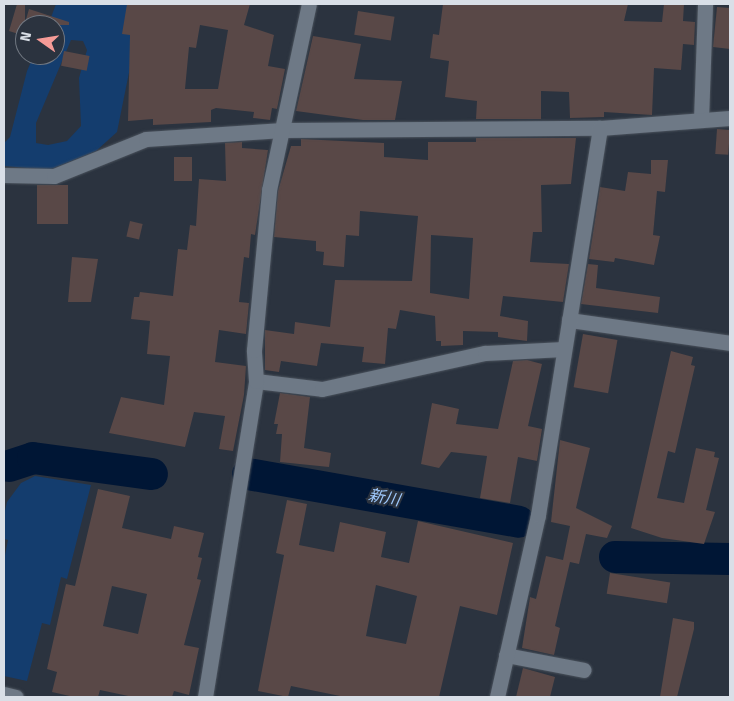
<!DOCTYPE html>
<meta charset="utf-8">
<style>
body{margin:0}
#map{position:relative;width:734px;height:701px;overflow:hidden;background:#2b333f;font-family:"Fira Sans","Noto Sans JP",sans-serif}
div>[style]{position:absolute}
.green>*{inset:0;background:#143d6e}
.river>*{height:32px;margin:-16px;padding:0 16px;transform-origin:16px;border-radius:16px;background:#001635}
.building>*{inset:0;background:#594847;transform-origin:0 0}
.roads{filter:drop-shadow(0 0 1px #4a525c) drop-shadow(0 0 1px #4a525c)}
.minor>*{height:15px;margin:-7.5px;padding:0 7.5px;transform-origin:7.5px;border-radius:7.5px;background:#6e7986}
span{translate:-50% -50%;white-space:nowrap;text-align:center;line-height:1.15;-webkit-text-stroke:4px #2b333f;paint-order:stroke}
.water-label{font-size:16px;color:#9fc9fd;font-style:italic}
.frame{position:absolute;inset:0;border:5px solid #d9dfe7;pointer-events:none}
.north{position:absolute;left:15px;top:15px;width:50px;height:50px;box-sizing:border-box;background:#2b333f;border:1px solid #717882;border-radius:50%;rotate:283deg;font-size:14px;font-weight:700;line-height:20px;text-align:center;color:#d9dfe7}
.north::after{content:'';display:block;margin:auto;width:18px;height:22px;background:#f59b97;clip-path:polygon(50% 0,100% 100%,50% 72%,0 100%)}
</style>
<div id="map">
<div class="green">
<div style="clip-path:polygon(evenodd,56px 4px,140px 4px,142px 8px,117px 132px,96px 151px,49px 170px,4px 166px,4px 143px,10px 137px,27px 71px,34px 55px,55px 55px,55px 25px,50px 20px,56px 4px,71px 40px,83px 41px,87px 50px,79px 78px,81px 126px,67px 141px,48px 145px,36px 143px,36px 123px,71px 40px)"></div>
<div style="clip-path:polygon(35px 476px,91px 485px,67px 579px,61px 577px,50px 625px,42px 623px,27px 681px,4px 676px,4px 560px,8px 540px,4px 539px,4px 515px,7px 502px,21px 483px)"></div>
</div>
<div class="river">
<div style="left:9px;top:466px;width:25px;rotate:-18deg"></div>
<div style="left:33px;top:458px;width:120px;rotate:7.7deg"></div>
<div style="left:248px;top:474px;width:275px;rotate:10deg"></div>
<div style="left:615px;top:557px;width:115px;rotate:1deg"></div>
</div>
<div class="building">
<div style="clip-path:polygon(17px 4px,25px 4px,25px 23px,29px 9px,69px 22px,69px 25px,25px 25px,25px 36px,9px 31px)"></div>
<div style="clip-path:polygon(evenodd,127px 4px,250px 4px,244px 25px,274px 35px,268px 66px,285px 69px,277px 109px,272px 108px,270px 120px,253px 118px,254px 112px,216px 108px,211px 110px,211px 122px,153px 125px,153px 119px,128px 121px,130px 35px,122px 34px,127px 4px,200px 25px,228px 30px,218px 89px,185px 89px,189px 47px,196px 48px,200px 25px)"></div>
<div style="clip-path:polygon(443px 4px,628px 4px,624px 21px,662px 22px,664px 4px,684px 4px,683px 21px,695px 22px,694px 45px,683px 44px,681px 70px,654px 68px,652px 115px,604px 112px,604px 117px,570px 118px,569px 92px,541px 91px,541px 119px,476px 119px,477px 101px,445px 97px,449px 61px,430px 58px,433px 34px,439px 35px)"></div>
<div style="clip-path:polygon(717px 7px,730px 8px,730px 49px,713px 47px)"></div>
<div style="left:358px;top:11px;width:37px;height:24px;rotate:9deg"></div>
<div style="clip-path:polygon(313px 36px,361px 44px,354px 79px,402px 81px,395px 120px,363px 120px,296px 111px)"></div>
<div style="left:64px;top:51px;width:26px;height:15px;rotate:11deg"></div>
<div style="left:717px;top:129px;width:13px;height:25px;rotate:4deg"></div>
<div style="clip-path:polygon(evenodd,476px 138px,576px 138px,571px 184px,541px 185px,542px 232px,533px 232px,530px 262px,569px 264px,563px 302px,503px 296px,500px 316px,528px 321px,527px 341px,498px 337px,498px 332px,463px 331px,463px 345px,441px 346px,441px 341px,436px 341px,435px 316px,400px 310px,396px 329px,388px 328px,385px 364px,362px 362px,364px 347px,321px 343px,317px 366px,281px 361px,279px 372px,265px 370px,265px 330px,294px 334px,295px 322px,330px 327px,335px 280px,412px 281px,418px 216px,360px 211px,359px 236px,346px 235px,344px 267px,323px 265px,324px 252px,316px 251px,316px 241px,274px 237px,278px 191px,291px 146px,301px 146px,301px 139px,384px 143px,384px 157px,428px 160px,428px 142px,476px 142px,476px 138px,431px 235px,473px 238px,469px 299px,430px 293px,431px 235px)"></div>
<div style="clip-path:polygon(242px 142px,242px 148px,268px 150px,255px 235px,251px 234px,249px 258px,244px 257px,239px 302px,249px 303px,246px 334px,219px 330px,215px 362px,246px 366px,244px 395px,233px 451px,219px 449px,225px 416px,194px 412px,185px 447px,109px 433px,121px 397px,164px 405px,170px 356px,147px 354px,150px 321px,131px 319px,134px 297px,139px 297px,140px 292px,173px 296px,178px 249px,187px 250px,190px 225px,196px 226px,199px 179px,226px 181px,225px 143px)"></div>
<div style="left:174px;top:157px;width:18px;height:24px"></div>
<div style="clip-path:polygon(651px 160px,668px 160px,665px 192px,657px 191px,653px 235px,660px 236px,654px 265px,615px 258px,614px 262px,589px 259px,600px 187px,625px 191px,628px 172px,651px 174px)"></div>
<div style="left:37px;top:185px;width:31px;height:39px"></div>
<div style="left:130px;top:221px;width:13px;height:16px;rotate:13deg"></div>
<div style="clip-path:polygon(72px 257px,98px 259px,91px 302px,68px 302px)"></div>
<div style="clip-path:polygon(588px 264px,598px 265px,596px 288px,660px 297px,658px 313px,581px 304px)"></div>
<div style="left:583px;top:334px;width:35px;height:54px;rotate:10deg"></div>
<div style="clip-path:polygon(671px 351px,693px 357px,691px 365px,695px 366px,675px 453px,668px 451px,657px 498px,684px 503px,696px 448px,715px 452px,714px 457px,719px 458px,706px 510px,715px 512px,704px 544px,662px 538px,631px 528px)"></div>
<div style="clip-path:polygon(527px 360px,542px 364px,528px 426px,542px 429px,537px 461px,518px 457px,510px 503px,480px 498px,487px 456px,451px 452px,439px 468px,421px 464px,432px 403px,459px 409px,456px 424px,498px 429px,513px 361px)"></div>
<div style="clip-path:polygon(280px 393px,310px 397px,304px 448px,331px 453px,329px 467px,280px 462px,282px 434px,276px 434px,278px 424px,274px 424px)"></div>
<div style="clip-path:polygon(560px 440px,590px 448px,576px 508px,612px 526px,607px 538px,586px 534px,579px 564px,570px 562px,555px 626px,560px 628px,554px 655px,522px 648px,530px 597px,536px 599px,546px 556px,563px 560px,570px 526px,551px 522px)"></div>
<div style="clip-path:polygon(evenodd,98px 489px,130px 496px,122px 528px,171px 539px,174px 526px,204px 533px,198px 557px,202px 558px,197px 579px,201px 580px,184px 645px,199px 648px,189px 695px,174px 691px,172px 697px,133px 697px,100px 690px,98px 697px,74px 697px,52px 692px,57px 672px,47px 669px,66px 584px,75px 586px,98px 489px,112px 586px,147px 594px,138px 634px,103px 626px,112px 586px)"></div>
<div style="clip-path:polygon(evenodd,287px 500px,307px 504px,299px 545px,334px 552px,340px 522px,386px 532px,381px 557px,409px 563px,418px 521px,513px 543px,497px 615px,460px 606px,439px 697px,345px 697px,291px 686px,288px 697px,258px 691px,284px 555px,276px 553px,287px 500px,376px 585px,417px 596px,406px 644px,366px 636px,376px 585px)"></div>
<div style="left:610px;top:573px;width:61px;height:21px;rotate:9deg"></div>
<div style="clip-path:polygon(673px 618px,694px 622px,694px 629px,677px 697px,660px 697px)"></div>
<div style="clip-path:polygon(523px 668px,555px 677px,550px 697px,516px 697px)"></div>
</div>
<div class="roads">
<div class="minor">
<div style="left:701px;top:120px;width:116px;rotate:-88deg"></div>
<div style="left:4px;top:175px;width:50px;rotate:1.1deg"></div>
<div style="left:54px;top:176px;width:99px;rotate:-21.9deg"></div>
<div style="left:146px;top:139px;width:137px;rotate:-3.8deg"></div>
<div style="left:283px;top:130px;width:317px;rotate:-0.4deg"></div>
<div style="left:600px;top:128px;width:130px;rotate:-4.4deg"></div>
<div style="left:569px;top:320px;width:163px;rotate:8.1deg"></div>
<div style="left:256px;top:381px;width:66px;rotate:6.9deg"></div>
<div style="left:322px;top:389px;width:167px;rotate:-12.5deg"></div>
<div style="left:485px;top:353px;width:79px;rotate:-2.9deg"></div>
<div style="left:506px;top:655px;width:79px;rotate:10.9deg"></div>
<div style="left:4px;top:694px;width:12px;rotate:14deg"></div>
<div style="left:205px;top:697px;width:320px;rotate:-80.8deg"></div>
<div style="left:256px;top:381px;width:31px;rotate:-94deg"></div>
<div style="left:254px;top:350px;width:161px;rotate:-84.6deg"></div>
<div style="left:269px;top:190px;width:190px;rotate:-77.9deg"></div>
<div style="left:497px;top:697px;width:187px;rotate:-77.3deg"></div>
<div style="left:538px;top:515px;width:392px;rotate:-80.9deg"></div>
</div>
</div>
<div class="water-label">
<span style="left:384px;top:498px;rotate:10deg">新川</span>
</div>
<div class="frame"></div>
<div class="north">N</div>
</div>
